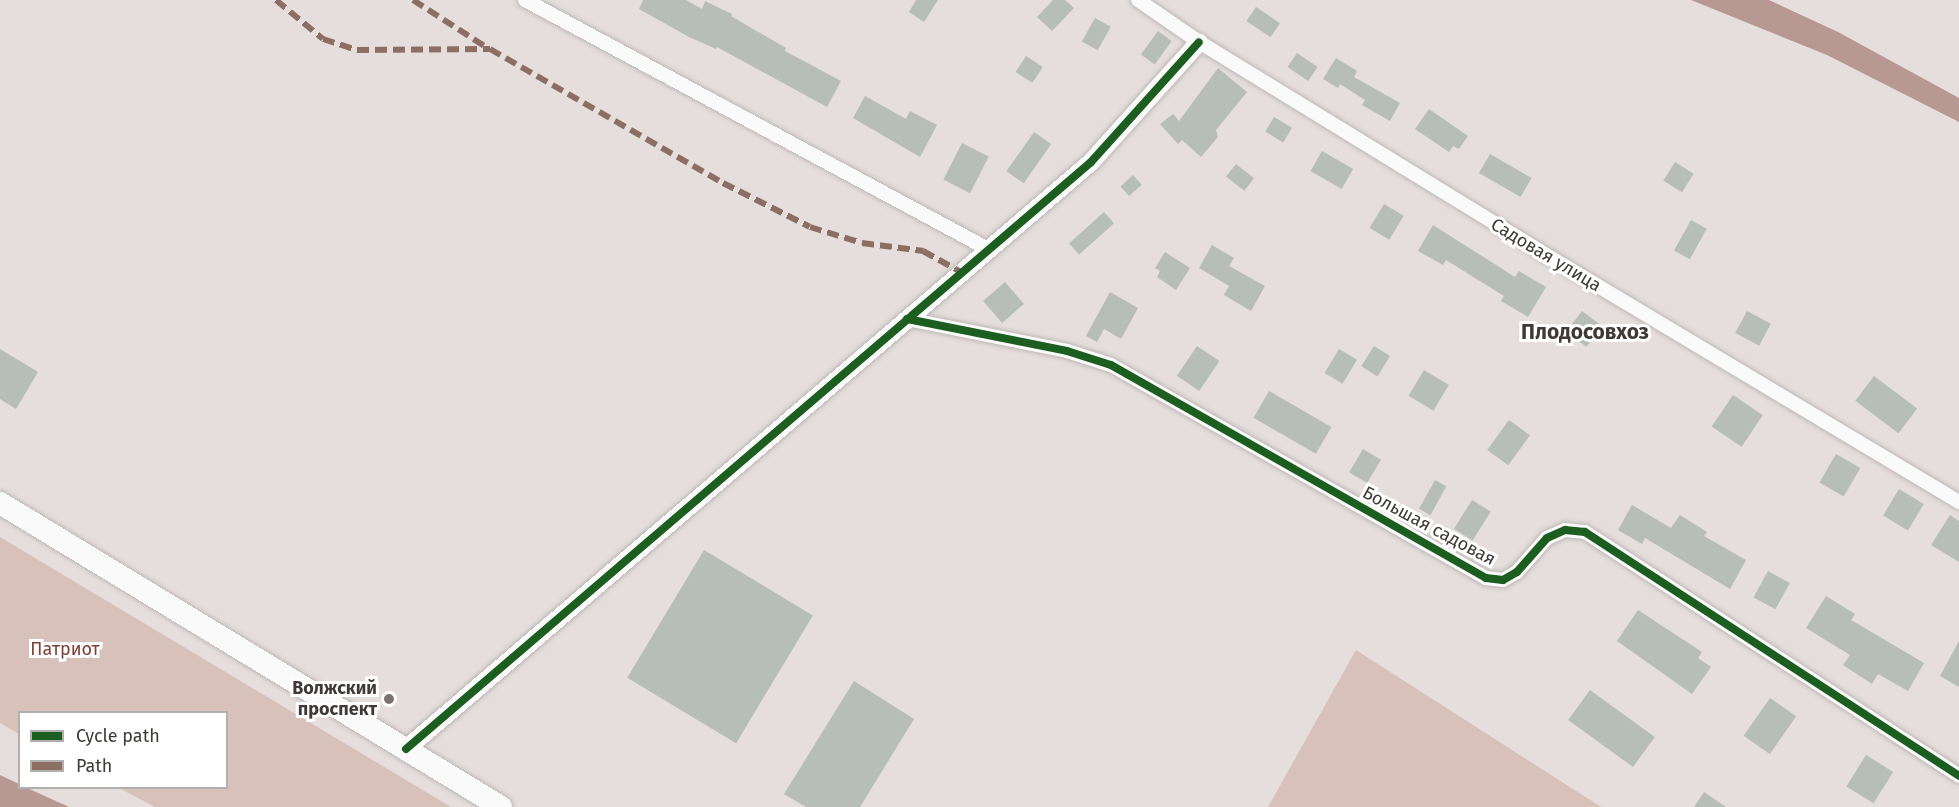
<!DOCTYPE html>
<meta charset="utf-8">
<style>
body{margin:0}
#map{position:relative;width:1959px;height:807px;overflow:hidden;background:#e5dedc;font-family:"Fira Sans",sans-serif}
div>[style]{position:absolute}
.green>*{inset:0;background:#d8c0bb}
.water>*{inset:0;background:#b89892}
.building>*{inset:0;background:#b7bdb9;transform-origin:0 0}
.roads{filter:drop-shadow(0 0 2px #beb8b7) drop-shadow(0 0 2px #beb8b7)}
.minor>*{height:14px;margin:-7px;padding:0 7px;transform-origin:7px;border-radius:7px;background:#fbfafa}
.tertiary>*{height:18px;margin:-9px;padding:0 9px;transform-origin:9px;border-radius:9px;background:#fbfafa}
.primary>*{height:22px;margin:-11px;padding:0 11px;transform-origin:11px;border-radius:11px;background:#fbfafa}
.quiet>*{height:6px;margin-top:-3px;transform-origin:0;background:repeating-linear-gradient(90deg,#8d6e63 0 12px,transparent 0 18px)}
.cycleway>*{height:8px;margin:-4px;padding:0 4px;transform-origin:4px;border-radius:4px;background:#1b5e20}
.dots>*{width:16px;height:16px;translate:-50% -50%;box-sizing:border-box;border:3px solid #fff;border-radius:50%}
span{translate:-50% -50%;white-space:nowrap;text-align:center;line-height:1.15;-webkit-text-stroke:6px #fff;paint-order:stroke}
.street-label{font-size:18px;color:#3f3938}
.park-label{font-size:18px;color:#7d4137}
.poi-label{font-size:18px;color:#3f3938;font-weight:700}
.right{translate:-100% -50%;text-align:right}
.quarter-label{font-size:21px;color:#3f3938;font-weight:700}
.legend{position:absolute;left:18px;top:711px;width:210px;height:78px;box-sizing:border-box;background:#fff;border:2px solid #b2b0af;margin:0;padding:8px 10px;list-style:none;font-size:18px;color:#3f3938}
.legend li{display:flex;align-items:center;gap:12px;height:30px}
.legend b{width:30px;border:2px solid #b2b0af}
</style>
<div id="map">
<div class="green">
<div style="clip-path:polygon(0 537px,451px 807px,155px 807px,119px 788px,226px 788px,226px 712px,20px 712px,19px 734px,0 723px)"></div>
<div style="clip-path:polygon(1356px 650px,1601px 807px,1268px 807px)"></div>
</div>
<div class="water">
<div style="clip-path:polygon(1691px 0,1769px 0,1838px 32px,1959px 98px,1959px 122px,1827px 55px)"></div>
<div style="clip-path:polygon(0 775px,19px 784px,20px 788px,27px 788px,69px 807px,0 807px)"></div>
</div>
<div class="building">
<div style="clip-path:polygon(643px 0,686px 0,702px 9px,705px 1px,732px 14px,731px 16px,786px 48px,785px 51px,841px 81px,827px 107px,717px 47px,716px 49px,689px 37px,639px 9px)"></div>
<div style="clip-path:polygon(916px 0,938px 0,924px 22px,909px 12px)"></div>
<div style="clip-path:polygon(1053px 0,1065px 0,1074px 8px,1052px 31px,1037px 17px)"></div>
<div style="left:1256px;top:7px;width:29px;height:17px;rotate:34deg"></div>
<div style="left:1095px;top:18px;width:18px;height:27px;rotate:29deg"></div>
<div style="left:1158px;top:31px;width:17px;height:29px;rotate:36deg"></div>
<div style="left:1297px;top:53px;width:25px;height:17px;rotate:34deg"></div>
<div style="left:1026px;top:56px;width:20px;height:19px;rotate:33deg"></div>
<div style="clip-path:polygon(1336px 58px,1357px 71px,1354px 77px,1400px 103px,1390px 121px,1362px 105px,1365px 100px,1340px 84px,1338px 88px,1323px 79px)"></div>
<div style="clip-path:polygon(1218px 68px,1247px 92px,1216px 130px,1218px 137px,1201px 157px,1182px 140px,1178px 144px,1160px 124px,1173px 114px,1179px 121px)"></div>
<div style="clip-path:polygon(865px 96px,906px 119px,910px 111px,937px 125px,920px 157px,853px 118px)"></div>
<div style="clip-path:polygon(1429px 109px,1468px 136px,1459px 149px,1453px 146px,1449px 152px,1415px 129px)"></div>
<div style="left:1274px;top:117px;width:21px;height:17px;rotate:31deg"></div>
<div style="left:1034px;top:132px;width:21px;height:48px;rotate:35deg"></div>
<div style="left:962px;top:143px;width:30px;height:41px;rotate:27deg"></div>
<div style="left:1322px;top:151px;width:36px;height:23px;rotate:30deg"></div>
<div style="left:1490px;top:154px;width:48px;height:22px;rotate:30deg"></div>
<div style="left:1675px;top:162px;width:22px;height:22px;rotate:32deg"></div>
<div style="left:1236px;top:164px;width:23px;height:16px;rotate:38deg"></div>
<div style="left:1133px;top:175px;width:13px;height:17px;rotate:48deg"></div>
<div style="left:1384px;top:204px;width:23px;height:28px;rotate:31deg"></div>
<div style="left:1104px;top:212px;width:15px;height:47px;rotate:48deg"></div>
<div style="left:1691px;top:220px;width:18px;height:35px;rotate:29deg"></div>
<div style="clip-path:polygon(1433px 225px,1515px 277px,1519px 271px,1546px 287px,1528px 317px,1501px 301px,1504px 296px,1446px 260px,1443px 265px,1418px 251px)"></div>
<div style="clip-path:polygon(1212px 245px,1234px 258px,1229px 266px,1265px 286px,1251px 311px,1224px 295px,1229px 286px,1199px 268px)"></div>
<div style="clip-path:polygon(1165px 252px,1190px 268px,1176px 290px,1157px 277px,1160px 271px,1155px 268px)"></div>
<div style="left:1005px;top:282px;width:29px;height:29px;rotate:49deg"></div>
<div style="clip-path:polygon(1110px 292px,1138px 308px,1121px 339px,1104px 329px,1097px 342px,1086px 336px)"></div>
<div style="left:1582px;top:311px;width:25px;height:26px;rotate:37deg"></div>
<div style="left:1747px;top:311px;width:27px;height:25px;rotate:28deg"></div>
<div style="left:1197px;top:346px;width:27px;height:36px;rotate:34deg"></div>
<div style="left:1374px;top:346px;width:19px;height:24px;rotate:32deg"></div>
<div style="clip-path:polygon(0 349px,38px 372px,16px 409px,0 399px)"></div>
<div style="left:1339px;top:349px;width:21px;height:28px;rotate:31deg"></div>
<div style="left:1424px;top:370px;width:29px;height:30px;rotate:31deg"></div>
<div style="left:1874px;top:376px;width:54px;height:31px;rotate:37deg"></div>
<div style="left:1269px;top:391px;width:72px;height:31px;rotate:30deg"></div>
<div style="left:1733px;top:395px;width:36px;height:38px;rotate:34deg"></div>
<div style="left:1509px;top:420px;width:26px;height:37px;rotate:36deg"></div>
<div style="left:1363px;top:449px;width:21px;height:27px;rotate:31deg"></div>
<div style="left:1836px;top:454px;width:28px;height:33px;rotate:30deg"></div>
<div style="left:1435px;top:480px;width:13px;height:33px;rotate:29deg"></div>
<div style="left:1899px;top:489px;width:29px;height:31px;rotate:31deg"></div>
<div style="left:1472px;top:500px;width:22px;height:34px;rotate:32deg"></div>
<div style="clip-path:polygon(1632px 505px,1671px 528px,1680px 515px,1707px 532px,1704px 536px,1746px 560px,1730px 589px,1645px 538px,1642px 544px,1618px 530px)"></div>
<div style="clip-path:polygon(1950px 515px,1959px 521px,1959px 562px,1931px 545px)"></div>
<div style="left:704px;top:550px;width:127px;height:149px;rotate:31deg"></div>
<div style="left:1768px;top:571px;width:25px;height:30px;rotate:29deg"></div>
<div style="clip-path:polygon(1826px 596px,1855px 614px,1851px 620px,1924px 663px,1908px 691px,1878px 674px,1872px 684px,1843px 665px,1850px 655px,1806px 628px)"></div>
<div style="clip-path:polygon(1638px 610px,1702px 652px,1698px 658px,1711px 667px,1692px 694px,1617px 641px)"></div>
<div style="clip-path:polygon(1959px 641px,1959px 687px,1940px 676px)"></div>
<div style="clip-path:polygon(854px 681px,914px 719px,860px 807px,806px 807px,784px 794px)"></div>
<div style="left:1590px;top:690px;width:80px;height:37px;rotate:36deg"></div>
<div style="left:1770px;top:698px;width:32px;height:46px;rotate:35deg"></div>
<div style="left:1866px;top:755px;width:32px;height:37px;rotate:32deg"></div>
<div style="clip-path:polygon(1704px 792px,1726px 807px,1694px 807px)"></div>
</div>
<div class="roads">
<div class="minor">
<div style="left:525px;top:0;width:526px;rotate:28.27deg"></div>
<div style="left:1138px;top:0;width:74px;rotate:34.5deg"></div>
<div style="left:1199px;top:42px;width:398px;rotate:31.5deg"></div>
<div style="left:1538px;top:250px;width:491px;rotate:30.9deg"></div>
<div style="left:907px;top:319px;width:163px;rotate:11.3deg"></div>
<div style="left:1067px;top:351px;width:46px;rotate:17.7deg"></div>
<div style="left:1111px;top:365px;width:431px;rotate:29.6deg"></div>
<div style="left:1486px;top:578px;width:17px;rotate:7deg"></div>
<div style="left:1503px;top:580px;width:16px;rotate:-30deg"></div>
<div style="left:1517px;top:572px;width:45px;rotate:-48.6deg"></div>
<div style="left:1547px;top:538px;width:20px;rotate:-24deg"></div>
<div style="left:1565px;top:530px;width:20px;rotate:6deg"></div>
<div style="left:1585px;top:532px;width:447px;rotate:33.1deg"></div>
</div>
<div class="tertiary">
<div style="left:406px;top:749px;width:902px;rotate:-40.59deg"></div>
<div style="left:1091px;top:162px;width:161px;rotate:-48deg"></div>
</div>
<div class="primary">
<div style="left:0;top:503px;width:586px;rotate:31.25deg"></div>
</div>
</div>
<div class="quiet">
<div style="left:276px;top:0;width:61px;rotate:39.7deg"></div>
<div style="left:323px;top:39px;width:36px;rotate:18deg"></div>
<div style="left:357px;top:50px;width:133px;rotate:-0.4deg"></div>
<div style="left:490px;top:49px;width:269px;rotate:29.9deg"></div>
<div style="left:723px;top:183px;width:97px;rotate:26.8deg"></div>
<div style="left:810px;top:227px;width:54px;rotate:17.1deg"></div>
<div style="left:862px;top:243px;width:62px;rotate:7.5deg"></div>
<div style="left:923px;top:251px;width:43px;rotate:28.9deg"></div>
<div style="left:413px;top:0;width:90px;rotate:32.8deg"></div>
</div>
<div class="cycleway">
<div style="left:907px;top:319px;width:163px;rotate:11.3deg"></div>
<div style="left:1067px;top:351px;width:46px;rotate:17.7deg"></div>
<div style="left:1111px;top:365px;width:431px;rotate:29.6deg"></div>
<div style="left:1486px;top:578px;width:17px;rotate:7deg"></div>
<div style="left:1503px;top:580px;width:16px;rotate:-30deg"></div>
<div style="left:1517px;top:572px;width:45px;rotate:-48.6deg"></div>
<div style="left:1547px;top:538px;width:20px;rotate:-24deg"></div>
<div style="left:1565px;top:530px;width:20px;rotate:6deg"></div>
<div style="left:1585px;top:532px;width:447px;rotate:33.1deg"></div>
<div style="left:406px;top:749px;width:902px;rotate:-40.59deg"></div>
<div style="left:1091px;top:162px;width:161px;rotate:-48deg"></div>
</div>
<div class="dots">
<div style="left:389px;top:699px;background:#797371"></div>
</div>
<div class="street-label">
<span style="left:1546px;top:255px;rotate:31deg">Садовая улица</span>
<span style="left:1429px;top:526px;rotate:28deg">Большая садовая</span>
</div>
<div class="park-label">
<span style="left:65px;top:649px">Патриот</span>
</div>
<div class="poi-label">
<span class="right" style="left:377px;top:699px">Волжский<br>проспект</span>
</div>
<div class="quarter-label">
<span style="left:1585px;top:332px">Плодосовхоз</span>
</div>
<ul class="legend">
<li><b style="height:8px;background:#1b5e20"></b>Cycle path</li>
<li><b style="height:8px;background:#8d6e63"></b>Path</li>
</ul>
</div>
